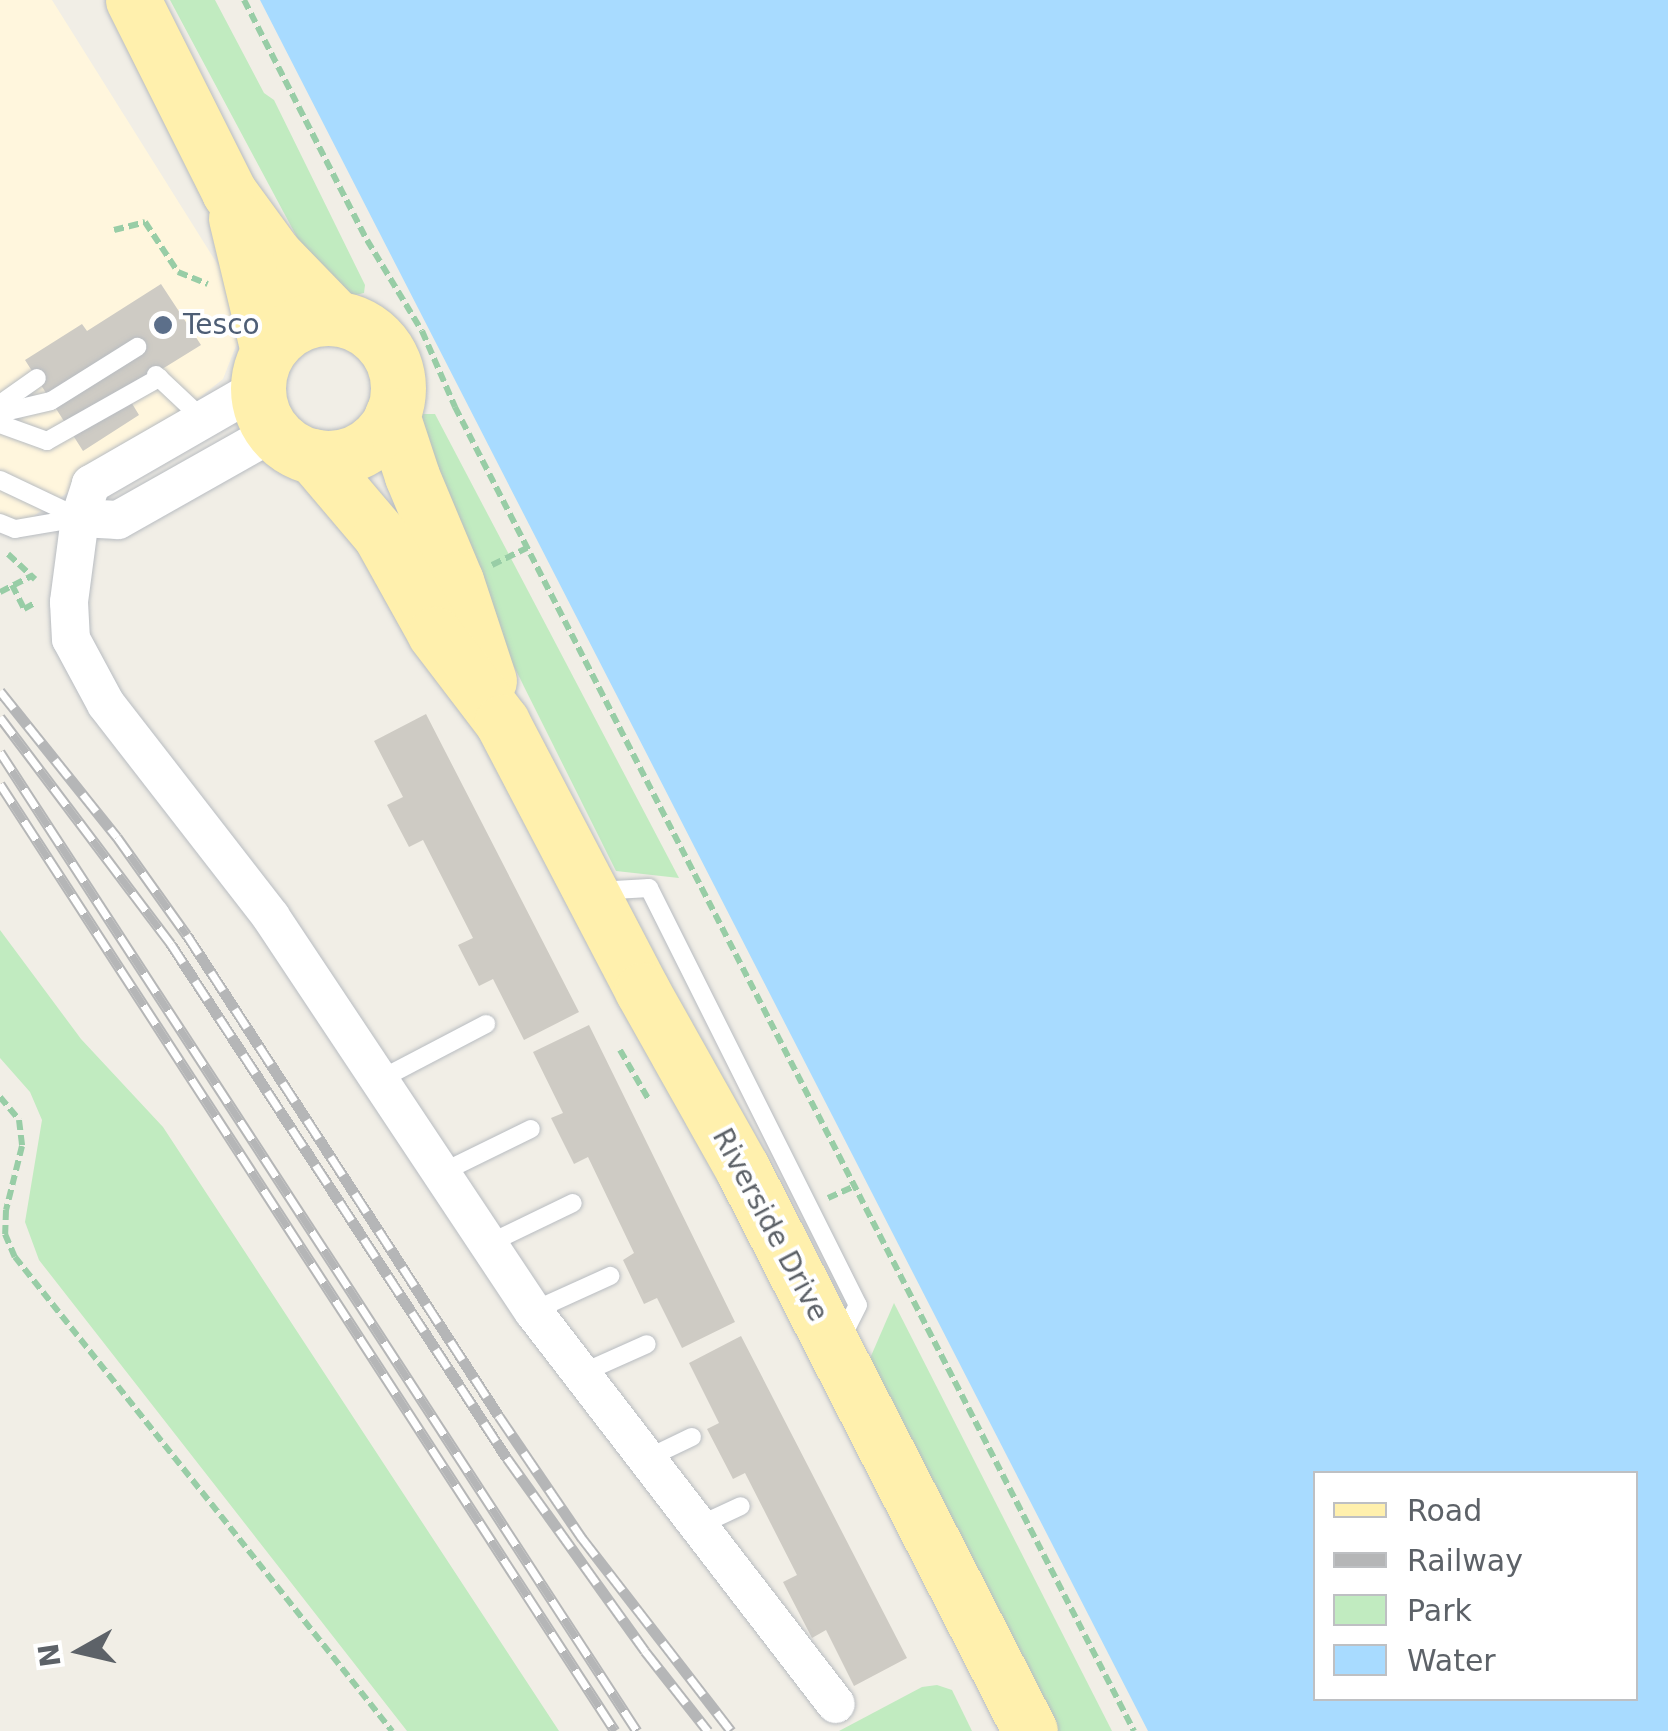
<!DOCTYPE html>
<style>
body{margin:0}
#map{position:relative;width:1668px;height:1731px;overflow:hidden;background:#f1eee6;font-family:"DejaVu Sans",sans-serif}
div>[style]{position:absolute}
.commercial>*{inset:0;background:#fff6dd}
.green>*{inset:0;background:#c1ebc0}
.water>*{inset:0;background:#a8dbff}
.building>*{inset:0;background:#cecbc4}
.path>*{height:6px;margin-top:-3px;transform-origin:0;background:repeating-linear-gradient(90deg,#98cda6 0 10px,transparent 0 15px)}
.roads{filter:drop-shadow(0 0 2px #b8bcc1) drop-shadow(0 0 2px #b8bcc1)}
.service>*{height:18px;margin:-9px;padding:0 9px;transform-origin:9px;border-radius:9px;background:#fff}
.minor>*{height:38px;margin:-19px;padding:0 19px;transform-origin:19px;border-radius:19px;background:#fff}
.primary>*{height:55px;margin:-27.5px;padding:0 27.5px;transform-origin:27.5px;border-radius:27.5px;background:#fff0ad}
.primary>.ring{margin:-27.5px;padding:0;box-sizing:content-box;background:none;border:55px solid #fff0ad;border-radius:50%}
.rail>*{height:11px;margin-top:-5.5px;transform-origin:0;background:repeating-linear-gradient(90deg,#fff 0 22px,#b5b6b7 0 44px);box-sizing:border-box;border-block:2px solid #b5b6b7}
.dots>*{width:28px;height:28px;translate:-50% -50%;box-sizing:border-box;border:5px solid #fff;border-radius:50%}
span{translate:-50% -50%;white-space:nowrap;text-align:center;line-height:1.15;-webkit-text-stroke:8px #fff;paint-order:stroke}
.service-label{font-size:28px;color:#4e5e75}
.left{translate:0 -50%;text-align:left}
.street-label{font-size:28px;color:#5d6268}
.legend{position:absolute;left:1313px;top:1471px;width:325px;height:230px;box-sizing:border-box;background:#fff;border:2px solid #bec0c3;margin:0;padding:12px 18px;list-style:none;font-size:30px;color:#5d6268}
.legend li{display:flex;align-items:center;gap:20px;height:50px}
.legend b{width:50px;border:2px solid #bec0c3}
.north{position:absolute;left:30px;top:1601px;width:100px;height:100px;-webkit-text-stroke:8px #fff;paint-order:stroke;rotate:262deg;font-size:28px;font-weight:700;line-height:40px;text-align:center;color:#5d6268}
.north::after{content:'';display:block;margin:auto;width:35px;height:45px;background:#5d6268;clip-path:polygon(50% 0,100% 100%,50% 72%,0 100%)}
</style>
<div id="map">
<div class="commercial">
<div style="clip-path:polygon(0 0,52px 0,223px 273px,238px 341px,223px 379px,168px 423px,15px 529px,0 532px)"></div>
</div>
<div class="green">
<div style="clip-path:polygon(170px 0,215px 0,264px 93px,274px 100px,365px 285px,364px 293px,351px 296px,299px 241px)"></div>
<div style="clip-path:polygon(422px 414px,435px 414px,679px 878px,616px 871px,436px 510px,416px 424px)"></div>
<div style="clip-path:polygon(0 930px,81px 1039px,163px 1127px,559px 1731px,407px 1731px,39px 1260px,25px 1222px,42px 1120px,30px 1092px,0 1058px)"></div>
<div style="clip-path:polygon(894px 1303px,1112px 1731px,1051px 1731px,868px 1363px)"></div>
<div style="clip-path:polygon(937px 1685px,952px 1690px,972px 1731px,839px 1731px,922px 1687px)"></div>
</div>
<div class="water">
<div style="clip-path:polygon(evenodd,260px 0,1668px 0,1668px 1731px,1148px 1731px,260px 0,1316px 1474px,1636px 1474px,1636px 1698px,1316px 1698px,1316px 1474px)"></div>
</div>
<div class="building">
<div style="clip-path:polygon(161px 284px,201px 345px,125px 392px,139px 415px,83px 451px,25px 360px,82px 324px,87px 331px)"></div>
<div style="clip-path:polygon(426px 714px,579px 1012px,524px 1040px,493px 979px,479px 986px,458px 945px,473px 938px,423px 840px,409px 847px,387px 805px,403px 797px,374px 741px)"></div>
<div style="clip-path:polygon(589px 1025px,735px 1322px,682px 1348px,657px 1298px,644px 1304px,623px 1260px,634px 1253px,588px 1157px,574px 1164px,551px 1118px,563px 1113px,533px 1052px)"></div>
<div style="clip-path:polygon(741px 1336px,907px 1658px,854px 1686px,826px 1630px,812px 1638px,783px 1582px,797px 1575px,745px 1473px,733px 1479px,707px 1429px,719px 1423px,689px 1363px)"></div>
</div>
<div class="path">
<div style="left:244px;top:0;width:270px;rotate:62.9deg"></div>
<div style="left:367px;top:240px;width:106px;rotate:58.9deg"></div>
<div style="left:422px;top:331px;width:83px;rotate:66.5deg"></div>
<div style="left:455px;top:407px;width:1488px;rotate:62.85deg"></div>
<div style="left:114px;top:230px;width:32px;rotate:-14deg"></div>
<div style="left:145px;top:222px;width:60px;rotate:56.6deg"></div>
<div style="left:178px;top:272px;width:32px;rotate:22deg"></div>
<div style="left:8px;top:554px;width:37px;rotate:43deg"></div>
<div style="left:492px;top:565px;width:39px;rotate:-26deg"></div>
<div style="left:12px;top:585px;width:27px;rotate:63deg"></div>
<div style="left:24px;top:609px;width:13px;rotate:-29deg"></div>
<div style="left:0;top:592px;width:37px;rotate:-27deg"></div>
<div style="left:620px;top:1050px;width:58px;rotate:59.9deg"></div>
<div style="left:0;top:1097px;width:30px;rotate:50deg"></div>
<div style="left:19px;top:1120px;width:26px;rotate:83deg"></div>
<div style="left:22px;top:1146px;width:66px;rotate:104deg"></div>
<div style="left:6px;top:1210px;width:24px;rotate:92deg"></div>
<div style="left:5px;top:1234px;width:25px;rotate:67deg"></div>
<div style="left:15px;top:1257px;width:606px;rotate:51.5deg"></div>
<div style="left:828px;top:1198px;width:30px;rotate:-24deg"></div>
</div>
<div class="roads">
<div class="service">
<div style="left:156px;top:375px;width:69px;rotate:43.2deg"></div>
<div style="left:0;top:404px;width:45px;rotate:-35.1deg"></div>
<div style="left:0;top:413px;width:52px;rotate:-13.2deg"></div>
<div style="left:51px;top:401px;width:102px;rotate:-32.1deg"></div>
<div style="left:0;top:424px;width:50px;rotate:19.9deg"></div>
<div style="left:47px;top:441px;width:129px;rotate:-29.4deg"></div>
<div style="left:0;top:480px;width:89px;rotate:25.4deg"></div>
<div style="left:0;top:523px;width:16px;rotate:22deg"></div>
<div style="left:15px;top:529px;width:66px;rotate:-9.6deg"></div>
<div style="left:597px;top:891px;width:52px;rotate:-3.3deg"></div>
<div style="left:649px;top:888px;width:466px;rotate:63.4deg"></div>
<div style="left:858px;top:1305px;width:40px;rotate:116.6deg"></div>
<div style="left:379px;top:1080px;width:121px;rotate:-27.6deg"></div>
<div style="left:441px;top:1173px;width:100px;rotate:-26.1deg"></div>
<div style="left:488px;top:1244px;width:94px;rotate:-25.8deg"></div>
<div style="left:533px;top:1311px;width:85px;rotate:-24.4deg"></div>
<div style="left:580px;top:1374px;width:73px;rotate:-24.1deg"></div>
<div style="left:646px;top:1459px;width:51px;rotate:-25.6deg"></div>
<div style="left:698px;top:1526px;width:47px;rotate:-24.9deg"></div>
</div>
<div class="minor">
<div style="left:258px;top:388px;width:193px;rotate:150.1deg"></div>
<div style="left:91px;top:484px;width:36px;rotate:108deg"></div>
<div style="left:80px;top:518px;width:85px;rotate:97.5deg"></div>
<div style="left:69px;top:602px;width:37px;rotate:87deg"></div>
<div style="left:71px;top:639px;width:74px;rotate:61.7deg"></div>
<div style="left:106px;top:704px;width:269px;rotate:52.2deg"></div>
<div style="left:271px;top:917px;width:473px;rotate:56.4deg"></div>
<div style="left:533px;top:1311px;width:496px;rotate:52.4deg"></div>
<div style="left:80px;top:518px;width:38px;rotate:3deg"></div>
<div style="left:118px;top:520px;width:179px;rotate:-29.4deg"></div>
</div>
<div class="primary">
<div style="left:133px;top:0;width:215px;rotate:63.4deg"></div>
<div style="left:229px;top:192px;width:78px;rotate:53.9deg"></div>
<div style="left:275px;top:255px;width:88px;rotate:45.9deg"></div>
<div style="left:236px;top:218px;width:137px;rotate:76.5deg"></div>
<div class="ring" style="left:258px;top:318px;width:85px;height:85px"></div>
<div style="left:392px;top:415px;width:64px;rotate:71.8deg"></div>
<div style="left:412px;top:476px;width:114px;rotate:67.3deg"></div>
<div style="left:456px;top:581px;width:105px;rotate:71.7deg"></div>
<div style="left:313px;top:456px;width:104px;rotate:49.7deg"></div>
<div style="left:380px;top:535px;width:113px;rotate:60.9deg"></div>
<div style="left:435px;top:634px;width:111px;rotate:52.7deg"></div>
<div style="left:502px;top:722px;width:302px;rotate:62.4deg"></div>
<div style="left:642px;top:990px;width:204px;rotate:60.7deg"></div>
<div style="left:742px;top:1168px;width:632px;rotate:62.91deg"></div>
</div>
</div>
<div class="rail">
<div style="left:0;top:691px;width:187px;rotate:51.3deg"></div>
<div style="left:117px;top:837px;width:120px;rotate:54.5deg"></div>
<div style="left:187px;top:935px;width:573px;rotate:57.03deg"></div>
<div style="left:499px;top:1416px;width:148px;rotate:55.8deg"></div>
<div style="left:582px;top:1538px;width:244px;rotate:52.3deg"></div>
<div style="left:0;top:717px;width:284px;rotate:53deg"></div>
<div style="left:171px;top:944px;width:614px;rotate:56.83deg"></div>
<div style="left:507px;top:1458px;width:237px;rotate:54.4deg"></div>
<div style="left:645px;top:1651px;width:102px;rotate:51.8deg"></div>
<div style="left:0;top:752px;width:1168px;rotate:56.95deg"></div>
<div style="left:0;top:784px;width:1129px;rotate:57deg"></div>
</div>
<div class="dots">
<div style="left:163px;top:325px;background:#5c6f8a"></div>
</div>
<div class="service-label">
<span class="left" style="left:183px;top:325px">Tesco</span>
</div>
<div class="street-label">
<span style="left:770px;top:1225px;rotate:62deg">Riverside Drive</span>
</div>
<ul class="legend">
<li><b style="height:12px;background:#fff0ad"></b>Road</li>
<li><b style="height:12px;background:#b5b6b7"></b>Railway</li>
<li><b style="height:28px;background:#c1ebc0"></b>Park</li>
<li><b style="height:28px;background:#a8dbff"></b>Water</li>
</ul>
<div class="north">N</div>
</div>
